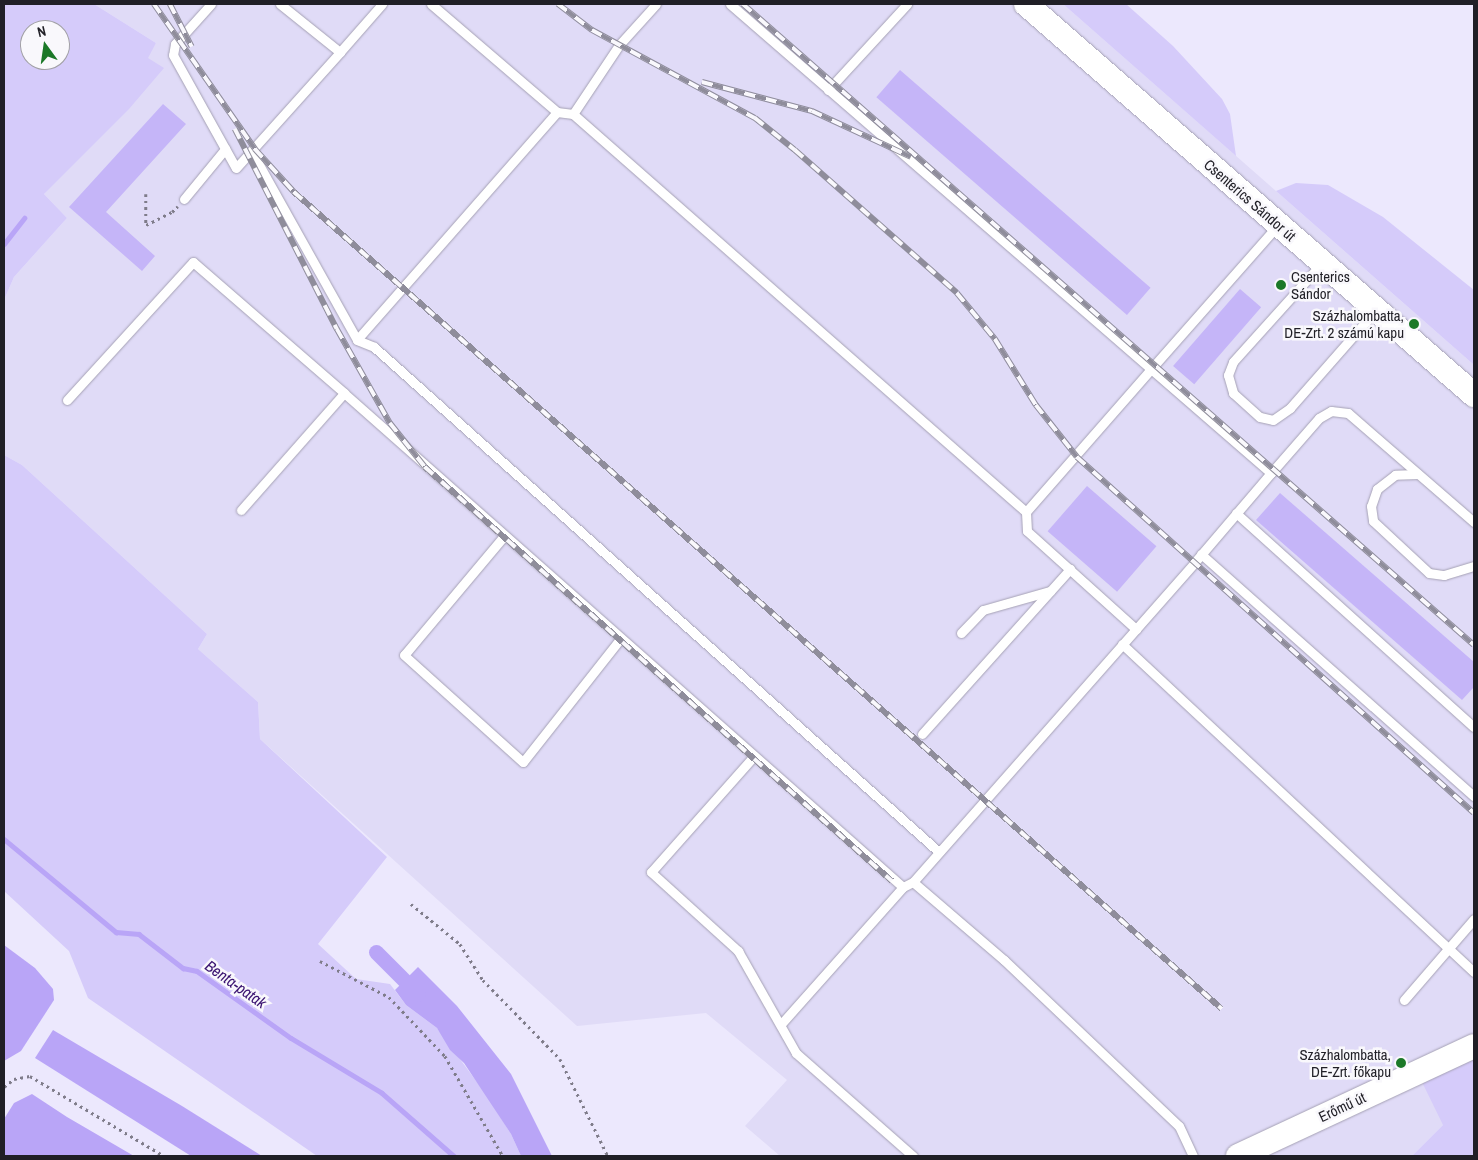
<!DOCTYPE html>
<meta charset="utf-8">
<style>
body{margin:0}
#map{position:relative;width:1478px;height:1160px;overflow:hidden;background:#ece8fd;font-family:"Archivo Narrow",sans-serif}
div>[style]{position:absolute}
.built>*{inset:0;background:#e0dbf7}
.green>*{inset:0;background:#d5cbfa}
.water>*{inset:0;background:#b9a5f7}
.stream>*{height:4.5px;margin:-2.25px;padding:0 2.25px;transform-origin:2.25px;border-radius:2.25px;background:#b9a5f7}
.canal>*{height:15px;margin:-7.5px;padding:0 7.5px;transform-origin:7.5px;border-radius:7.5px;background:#b9a5f7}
.building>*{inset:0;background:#c5b5f8;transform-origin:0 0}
.path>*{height:2.5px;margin-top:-1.25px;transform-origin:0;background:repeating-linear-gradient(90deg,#7f7c8a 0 2.5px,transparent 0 6.5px)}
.roads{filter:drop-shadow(0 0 1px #a5a1b4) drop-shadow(0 0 1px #a5a1b4)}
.lane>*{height:9px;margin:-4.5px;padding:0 4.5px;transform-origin:4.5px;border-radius:4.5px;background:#fff}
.secondary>*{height:24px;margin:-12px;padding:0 12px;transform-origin:12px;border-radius:12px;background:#fff}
.rail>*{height:5.5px;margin-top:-2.75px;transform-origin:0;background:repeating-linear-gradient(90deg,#f9f8fc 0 11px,#8f8d9b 0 22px);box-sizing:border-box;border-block:1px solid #8f8d9b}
.dots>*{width:14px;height:14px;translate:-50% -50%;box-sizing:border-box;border:2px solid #f9f8fc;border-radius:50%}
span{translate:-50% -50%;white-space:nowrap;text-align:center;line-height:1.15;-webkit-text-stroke:5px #f9f8fc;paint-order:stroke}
.street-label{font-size:15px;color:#201f26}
.poi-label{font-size:15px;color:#201f26}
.left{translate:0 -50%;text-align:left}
.right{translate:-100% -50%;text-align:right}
.water-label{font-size:16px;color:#3a1371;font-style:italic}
.frame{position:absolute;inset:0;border:5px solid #201f26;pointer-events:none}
.north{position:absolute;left:20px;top:20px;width:50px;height:50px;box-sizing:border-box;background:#f9f8fc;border:1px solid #a2a1a6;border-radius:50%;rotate:346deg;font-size:14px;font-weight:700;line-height:20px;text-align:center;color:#201f26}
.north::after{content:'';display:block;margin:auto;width:18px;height:22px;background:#1b7828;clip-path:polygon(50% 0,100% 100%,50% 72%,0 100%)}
</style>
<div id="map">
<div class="built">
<div style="clip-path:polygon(94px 4px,1063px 4px,1474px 365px,1474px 1058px,1443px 1125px,1412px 1156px,780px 1156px,745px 1126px,787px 1080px,706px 1013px,577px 1026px,260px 739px,258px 702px,198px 649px,207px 634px,22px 465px,4px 455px,4px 300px,14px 277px,67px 218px,44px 194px,156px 43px)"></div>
</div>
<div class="green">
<div style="clip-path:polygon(evenodd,4px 4px,94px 4px,156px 43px,148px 58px,164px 68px,129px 109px,44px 194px,67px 218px,14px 277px,4px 300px,4px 4px,30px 30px,60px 30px,60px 60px,30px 60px,30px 30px)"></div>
<div style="clip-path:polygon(1063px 4px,1126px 4px,1173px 46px,1222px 99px,1230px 114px,1236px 156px)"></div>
<div style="clip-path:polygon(1296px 183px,1328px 185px,1383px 217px,1474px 290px,1474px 365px,1276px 191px)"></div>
<div style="clip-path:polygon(4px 455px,22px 465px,207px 634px,198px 649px,258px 702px,260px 739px,387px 857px,318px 944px,356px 979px,390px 984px,406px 1005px,437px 1028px,485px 1093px,511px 1134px,521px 1156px,317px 1156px,88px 998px,69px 951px,4px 891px)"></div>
<div style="clip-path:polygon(1474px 1058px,1474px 1156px,1412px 1156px,1443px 1125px,1421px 1080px)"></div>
</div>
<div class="water">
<div style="clip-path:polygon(4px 945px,35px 968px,53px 989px,54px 1000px,21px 1051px,4px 1061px)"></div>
<div style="clip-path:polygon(418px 967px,457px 1006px,511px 1074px,552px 1156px,521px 1156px,511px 1134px,464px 1063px,450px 1050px,437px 1028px,406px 1005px,395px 990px)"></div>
<div style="clip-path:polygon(53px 1030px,182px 1106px,262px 1156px,191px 1156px,35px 1058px)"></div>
<div style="clip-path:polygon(32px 1094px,67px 1117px,134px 1156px,4px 1156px,4px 1119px,14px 1103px)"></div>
</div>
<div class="stream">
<div style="left:4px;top:244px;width:33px;rotate:-52deg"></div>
<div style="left:4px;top:839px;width:146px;rotate:39.7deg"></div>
<div style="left:116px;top:932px;width:23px;rotate:5deg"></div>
<div style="left:139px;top:934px;width:56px;rotate:37.7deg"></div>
<div style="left:183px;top:968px;width:14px;rotate:12deg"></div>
<div style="left:197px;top:971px;width:115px;rotate:35.5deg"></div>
<div style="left:291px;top:1038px;width:106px;rotate:31.1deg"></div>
<div style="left:382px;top:1093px;width:96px;rotate:41.2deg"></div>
</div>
<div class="canal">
<div style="left:376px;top:952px;width:59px;rotate:45deg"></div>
</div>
<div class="building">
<div style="left:900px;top:70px;width:332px;height:36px;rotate:41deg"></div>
<div style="clip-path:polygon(163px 104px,186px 124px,106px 212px,155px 256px,142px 271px,69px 207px)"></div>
<div style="left:1240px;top:289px;width:28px;height:102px;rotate:41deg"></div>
<div style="left:1087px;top:486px;width:92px;height:60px;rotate:41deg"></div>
<div style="clip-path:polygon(1280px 493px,1474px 662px,1474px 687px,1462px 700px,1256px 520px)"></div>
</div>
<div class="path">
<div style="left:146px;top:194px;width:31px;rotate:90deg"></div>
<div style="left:146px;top:225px;width:29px;rotate:-27deg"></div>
<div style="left:172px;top:212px;width:8px;rotate:-45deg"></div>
<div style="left:411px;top:904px;width:63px;rotate:39.2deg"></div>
<div style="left:460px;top:944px;width:43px;rotate:57.4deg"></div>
<div style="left:483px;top:980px;width:110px;rotate:45.7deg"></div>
<div style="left:560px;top:1059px;width:108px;rotate:63.7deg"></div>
<div style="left:320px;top:961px;width:78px;rotate:27.6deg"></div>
<div style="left:389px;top:997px;width:81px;rotate:46.5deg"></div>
<div style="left:445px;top:1056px;width:116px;rotate:59.9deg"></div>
<div style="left:4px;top:1087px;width:13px;rotate:-39deg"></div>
<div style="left:14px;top:1079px;width:16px;rotate:-11deg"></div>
<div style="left:30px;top:1076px;width:156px;rotate:30.8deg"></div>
</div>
<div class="roads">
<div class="lane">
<div style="left:211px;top:4px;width:54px;rotate:132deg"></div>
<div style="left:175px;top:44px;width:11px;rotate:100deg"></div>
<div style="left:173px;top:55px;width:129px;rotate:60.9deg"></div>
<div style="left:236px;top:168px;width:156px;rotate:-48.1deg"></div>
<div style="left:280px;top:4px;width:77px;rotate:38.7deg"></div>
<div style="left:340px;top:52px;width:64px;rotate:-48.8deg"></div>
<div style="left:431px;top:4px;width:166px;rotate:40.6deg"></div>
<div style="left:557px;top:112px;width:16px;rotate:7deg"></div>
<div style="left:573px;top:114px;width:603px;rotate:41.3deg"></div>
<div style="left:730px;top:4px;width:557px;rotate:40.92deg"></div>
<div style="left:1151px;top:369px;width:192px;rotate:-48.6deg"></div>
<div style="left:828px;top:90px;width:117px;rotate:-47.4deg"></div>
<div style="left:557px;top:112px;width:303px;rotate:131.3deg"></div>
<div style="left:357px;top:340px;width:18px;rotate:22deg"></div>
<div style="left:374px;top:347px;width:758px;rotate:41.79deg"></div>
<div style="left:573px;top:114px;width:83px;rotate:-56.3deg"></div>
<div style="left:619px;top:45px;width:55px;rotate:-47.9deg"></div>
<div style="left:252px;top:152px;width:215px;rotate:60.8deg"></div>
<div style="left:184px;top:199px;width:65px;rotate:-50.6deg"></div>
<div style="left:1322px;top:263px;width:133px;rotate:132deg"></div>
<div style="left:1233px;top:362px;width:14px;rotate:111deg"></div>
<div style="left:1228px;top:375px;width:19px;rotate:74deg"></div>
<div style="left:1233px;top:393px;width:36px;rotate:42deg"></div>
<div style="left:1260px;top:417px;width:13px;rotate:13deg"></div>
<div style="left:1273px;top:420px;width:21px;rotate:-35deg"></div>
<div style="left:1290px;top:408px;width:130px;rotate:-48.7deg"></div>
<div style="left:67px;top:400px;width:187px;rotate:-47.6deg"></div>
<div style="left:193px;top:262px;width:200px;rotate:40.9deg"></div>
<div style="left:344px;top:393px;width:746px;rotate:41.47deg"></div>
<div style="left:903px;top:887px;width:183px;rotate:131.7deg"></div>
<div style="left:1271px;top:473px;width:73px;rotate:-48.9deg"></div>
<div style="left:1319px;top:418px;width:14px;rotate:-30deg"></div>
<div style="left:1331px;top:411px;width:17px;rotate:7deg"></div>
<div style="left:1348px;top:413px;width:167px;rotate:40.9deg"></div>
<div style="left:1418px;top:474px;width:23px;rotate:178deg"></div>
<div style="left:1395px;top:475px;width:23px;rotate:142deg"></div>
<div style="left:1377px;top:489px;width:18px;rotate:109deg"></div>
<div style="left:1371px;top:506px;width:15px;rotate:82deg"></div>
<div style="left:1373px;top:521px;width:76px;rotate:42.9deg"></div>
<div style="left:1429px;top:573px;width:15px;rotate:8deg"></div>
<div style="left:1444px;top:575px;width:31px;rotate:-17deg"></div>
<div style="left:241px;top:510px;width:156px;rotate:-48.6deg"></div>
<div style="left:1236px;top:513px;width:320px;rotate:42deg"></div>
<div style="left:504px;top:536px;width:155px;rotate:130deg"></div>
<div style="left:404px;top:655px;width:160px;rotate:42deg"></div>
<div style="left:523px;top:762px;width:157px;rotate:-51.7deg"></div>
<div style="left:1201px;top:554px;width:365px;rotate:41.6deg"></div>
<div style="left:961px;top:633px;width:32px;rotate:-46deg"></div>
<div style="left:983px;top:610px;width:70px;rotate:-15.8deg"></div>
<div style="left:1122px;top:644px;width:481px;rotate:43deg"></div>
<div style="left:922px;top:734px;width:222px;rotate:-48.1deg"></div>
<div style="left:754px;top:756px;width:155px;rotate:131.6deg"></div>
<div style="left:651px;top:872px;width:118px;rotate:42.2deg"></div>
<div style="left:738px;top:951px;width:117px;rotate:60.4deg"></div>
<div style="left:796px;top:1053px;width:156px;rotate:41.4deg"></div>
<div style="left:913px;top:882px;width:120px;rotate:40.6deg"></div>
<div style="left:1004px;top:960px;width:241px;rotate:43.5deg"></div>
<div style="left:1179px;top:1126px;width:33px;rotate:65deg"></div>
<div style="left:903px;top:887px;width:11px;rotate:-27deg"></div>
<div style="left:913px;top:882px;width:425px;rotate:-48.6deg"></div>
<div style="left:1194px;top:563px;width:118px;rotate:-49.5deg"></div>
<div style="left:1271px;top:473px;width:159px;rotate:-139.1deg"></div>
<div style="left:1151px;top:369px;width:190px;rotate:131.2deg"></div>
<div style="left:1026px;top:512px;width:19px;rotate:87deg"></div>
<div style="left:1027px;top:531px;width:147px;rotate:42deg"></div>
<div style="left:1404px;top:1000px;width:107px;rotate:-49.2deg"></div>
</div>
<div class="secondary">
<div style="left:1026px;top:4px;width:595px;rotate:41.11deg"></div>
<div style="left:1238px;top:1156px;width:260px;rotate:-25deg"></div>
</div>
</div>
<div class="rail">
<div style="left:154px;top:4px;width:177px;rotate:55.1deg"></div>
<div style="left:255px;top:149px;width:58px;rotate:47.8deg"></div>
<div style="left:294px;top:192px;width:1236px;rotate:41.36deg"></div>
<div style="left:170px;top:4px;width:48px;rotate:62.9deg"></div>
<div style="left:558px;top:4px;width:43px;rotate:37.4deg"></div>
<div style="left:592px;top:30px;width:185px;rotate:28.4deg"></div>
<div style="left:755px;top:118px;width:51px;rotate:38.7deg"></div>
<div style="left:795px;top:150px;width:216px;rotate:41.4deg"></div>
<div style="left:957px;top:293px;width:60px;rotate:50.4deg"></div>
<div style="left:995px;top:339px;width:78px;rotate:58.2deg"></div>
<div style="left:1036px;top:405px;width:66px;rotate:51.7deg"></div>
<div style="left:1077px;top:457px;width:533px;rotate:41.88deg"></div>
<div style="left:743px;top:4px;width:972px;rotate:41.25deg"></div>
<div style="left:702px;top:82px;width:114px;rotate:14.8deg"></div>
<div style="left:812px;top:111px;width:109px;rotate:24.9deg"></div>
<div style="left:235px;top:129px;width:225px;rotate:63deg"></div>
<div style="left:337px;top:329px;width:108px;rotate:60.6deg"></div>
<div style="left:390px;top:423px;width:56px;rotate:51.5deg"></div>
<div style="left:425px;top:467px;width:624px;rotate:41.56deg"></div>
</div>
<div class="dots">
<div style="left:1281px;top:285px;background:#1b7828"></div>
<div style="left:1414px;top:324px;background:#1b7828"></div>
<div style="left:1401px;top:1063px;background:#1b7828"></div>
</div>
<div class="street-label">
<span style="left:1250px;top:200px;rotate:41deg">Csenterics Sándor út</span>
<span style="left:1342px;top:1107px;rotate:-25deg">Erőmű út</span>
</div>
<div class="poi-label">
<span class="left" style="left:1291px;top:285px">Csenterics<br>Sándor</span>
<span class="right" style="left:1404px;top:324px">Százhalombatta,<br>DE-Zrt. 2 számú kapu</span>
<span class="right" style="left:1391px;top:1063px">Százhalombatta,<br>DE-Zrt. főkapu</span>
</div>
<div class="water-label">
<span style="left:236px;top:984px;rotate:35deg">Benta-patak</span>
</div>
<div class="frame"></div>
<div class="north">N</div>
</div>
